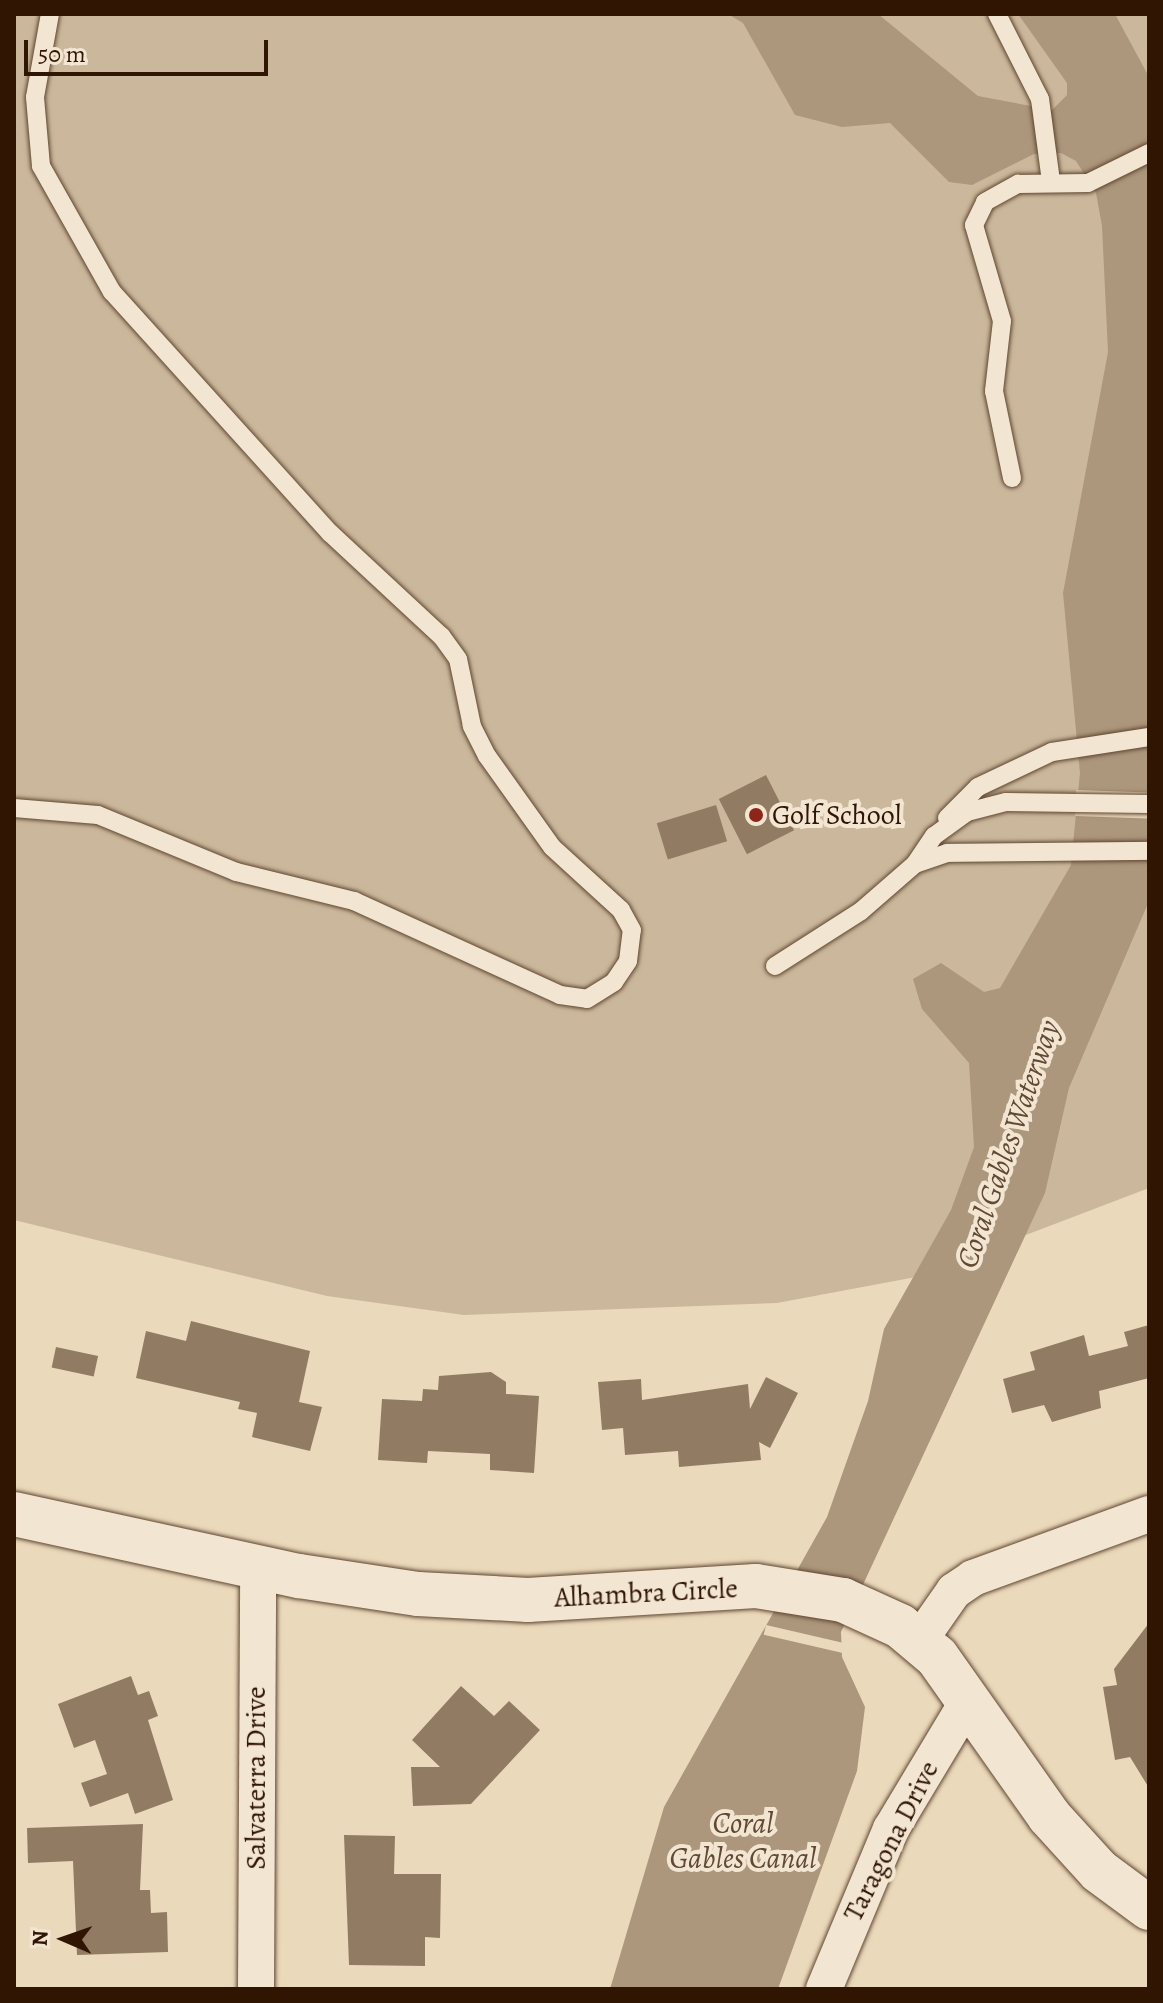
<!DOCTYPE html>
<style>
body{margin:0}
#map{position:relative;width:1163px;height:2003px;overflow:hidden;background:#ebd9bb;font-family:Alegreya,serif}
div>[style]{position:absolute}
.green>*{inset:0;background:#cbb89c}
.water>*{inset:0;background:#ac967c}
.pier>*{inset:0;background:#ebd9bb;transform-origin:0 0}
.building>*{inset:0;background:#927b63;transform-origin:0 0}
.roads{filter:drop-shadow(0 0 2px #604631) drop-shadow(0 0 2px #604631)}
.lane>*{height:18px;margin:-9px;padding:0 9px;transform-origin:9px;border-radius:9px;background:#f2e6d3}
.street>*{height:36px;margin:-18px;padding:0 18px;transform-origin:18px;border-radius:18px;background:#f2e6d3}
.secondary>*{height:44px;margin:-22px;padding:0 22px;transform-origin:22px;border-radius:22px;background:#f2e6d3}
.dots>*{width:22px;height:22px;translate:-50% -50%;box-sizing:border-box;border:4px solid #f2e6d3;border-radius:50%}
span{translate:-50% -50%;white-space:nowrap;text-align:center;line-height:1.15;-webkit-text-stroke:8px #f2e6d3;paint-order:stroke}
.poi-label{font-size:28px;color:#311503}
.left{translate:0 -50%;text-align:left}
.street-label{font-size:28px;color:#311503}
.water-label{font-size:30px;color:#624933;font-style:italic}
.frame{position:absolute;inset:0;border:16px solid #311503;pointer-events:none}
.north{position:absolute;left:24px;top:1899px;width:80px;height:80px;-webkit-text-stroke:6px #f2e6d3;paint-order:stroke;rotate:272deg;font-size:22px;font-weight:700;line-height:32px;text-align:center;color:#311503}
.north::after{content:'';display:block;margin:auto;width:28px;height:36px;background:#311503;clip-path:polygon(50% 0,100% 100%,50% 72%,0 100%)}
.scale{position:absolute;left:24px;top:40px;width:244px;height:36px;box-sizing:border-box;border:4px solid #311503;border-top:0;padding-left:10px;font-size:24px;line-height:28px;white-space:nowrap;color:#311503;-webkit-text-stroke:6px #f2e6d3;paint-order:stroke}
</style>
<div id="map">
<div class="green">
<div style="clip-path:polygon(14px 14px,1149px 14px,1149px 1188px,916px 1277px,777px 1303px,464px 1315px,327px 1296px,14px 1220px)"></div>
</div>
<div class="water">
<div style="clip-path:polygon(728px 14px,878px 14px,978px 96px,1052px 110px,1067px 95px,1067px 83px,1018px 14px,1115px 14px,1149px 77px,1149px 901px,1069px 1088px,1045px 1193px,841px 1632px,842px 1657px,865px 1707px,857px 1771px,778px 1989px,610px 1989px,664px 1807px,827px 1517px,868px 1401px,884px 1329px,951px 1210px,974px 1147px,969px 1063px,922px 1009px,913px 979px,941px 963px,984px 992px,1000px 988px,1071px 865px,1080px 773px,1063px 593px,1108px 352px,1102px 226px,1096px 193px,1076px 161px,1061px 153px,1034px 154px,972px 185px,949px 182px,890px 123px,842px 127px,795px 115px,743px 23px)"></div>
</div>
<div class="pier">
<div style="left:1076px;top:790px;width:73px;height:26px;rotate:2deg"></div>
<div style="left:766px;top:1625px;width:81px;height:10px;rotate:13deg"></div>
</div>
<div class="building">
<div style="left:766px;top:775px;width:62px;height:53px;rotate:63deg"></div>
<div style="left:716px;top:805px;width:38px;height:62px;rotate:73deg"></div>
<div style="clip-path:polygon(191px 1321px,310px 1351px,299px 1402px,322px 1407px,310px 1451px,252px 1437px,257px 1413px,238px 1409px,240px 1402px,136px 1378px,146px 1331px,186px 1341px)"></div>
<div style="clip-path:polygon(1149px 1325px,1149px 1378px,1099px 1391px,1101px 1408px,1052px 1422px,1044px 1405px,1012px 1413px,1003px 1379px,1035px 1370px,1030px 1352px,1084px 1335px,1089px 1356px,1128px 1346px,1124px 1332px)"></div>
<div style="left:56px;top:1347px;width:43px;height:21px;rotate:12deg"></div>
<div style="clip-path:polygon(491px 1372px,506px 1382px,506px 1394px,539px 1396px,534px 1473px,490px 1470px,490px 1454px,428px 1451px,427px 1463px,378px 1460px,382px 1399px,422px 1401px,423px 1389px,438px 1390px,439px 1376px)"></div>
<div style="clip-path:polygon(766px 1377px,798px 1393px,770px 1448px,759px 1442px,761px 1460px,679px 1467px,678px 1451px,625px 1455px,623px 1428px,602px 1430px,598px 1382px,641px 1379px,642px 1400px,748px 1384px,750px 1409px)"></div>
<div style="clip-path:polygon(1149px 1623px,1149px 1788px,1130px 1757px,1115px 1760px,1103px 1687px,1117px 1685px,1114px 1669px)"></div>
<div style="clip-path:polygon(131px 1676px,138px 1695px,149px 1691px,158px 1716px,148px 1720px,173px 1800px,135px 1814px,128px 1793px,90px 1807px,81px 1783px,107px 1774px,95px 1740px,74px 1748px,58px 1704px)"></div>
<div style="clip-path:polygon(461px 1686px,494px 1716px,509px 1701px,540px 1730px,471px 1804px,413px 1806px,411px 1767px,440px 1767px,412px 1740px)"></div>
<div style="clip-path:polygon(143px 1824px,140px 1890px,150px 1890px,151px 1913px,167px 1912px,168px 1952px,77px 1955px,73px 1861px,28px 1863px,27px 1828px)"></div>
<div style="clip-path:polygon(344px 1835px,395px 1836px,394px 1874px,441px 1874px,440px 1938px,425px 1937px,425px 1966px,349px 1965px)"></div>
</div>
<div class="roads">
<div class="lane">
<div style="left:997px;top:14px;width:95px;rotate:63.2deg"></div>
<div style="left:1040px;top:99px;width:83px;rotate:82.4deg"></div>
<div style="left:1012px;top:478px;width:89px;rotate:-101.7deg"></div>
<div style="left:994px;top:391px;width:70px;rotate:-83.5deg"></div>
<div style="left:1002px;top:321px;width:100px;rotate:-106.3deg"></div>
<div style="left:974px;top:225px;width:25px;rotate:-64deg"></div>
<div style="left:985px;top:202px;width:38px;rotate:-29deg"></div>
<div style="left:1018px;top:184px;width:70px;rotate:-0.8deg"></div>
<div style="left:1088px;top:183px;width:68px;rotate:-26.2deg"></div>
<div style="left:14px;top:808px;width:84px;rotate:4.8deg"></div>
<div style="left:98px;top:815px;width:149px;rotate:22.4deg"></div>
<div style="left:236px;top:872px;width:122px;rotate:13.8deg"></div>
<div style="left:354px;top:901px;width:226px;rotate:24.5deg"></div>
<div style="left:560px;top:995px;width:27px;rotate:8deg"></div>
<div style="left:587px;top:999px;width:32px;rotate:-32deg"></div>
<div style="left:614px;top:982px;width:25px;rotate:-56deg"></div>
<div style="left:628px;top:961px;width:31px;rotate:-83deg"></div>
<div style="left:632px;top:930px;width:23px;rotate:-119deg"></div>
<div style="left:621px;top:910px;width:93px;rotate:-137.6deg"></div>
<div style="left:552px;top:847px;width:112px;rotate:-125.5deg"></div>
<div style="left:487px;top:756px;width:34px;rotate:-117deg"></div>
<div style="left:472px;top:726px;width:68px;rotate:-101.8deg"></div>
<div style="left:458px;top:659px;width:29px;rotate:-126deg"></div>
<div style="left:441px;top:636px;width:151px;rotate:-137.1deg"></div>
<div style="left:330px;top:533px;width:325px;rotate:-132.1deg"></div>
<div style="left:112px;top:292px;width:145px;rotate:-119.4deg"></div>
<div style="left:41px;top:166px;width:69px;rotate:-95deg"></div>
<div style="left:35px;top:97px;width:84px;rotate:-79.8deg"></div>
<div style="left:947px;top:818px;width:44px;rotate:-45deg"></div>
<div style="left:978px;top:787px;width:82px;rotate:-25.3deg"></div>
<div style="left:1052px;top:752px;width:98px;rotate:-8.8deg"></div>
<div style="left:915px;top:864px;width:34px;rotate:-56deg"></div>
<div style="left:934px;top:836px;width:41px;rotate:-36deg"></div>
<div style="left:967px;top:812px;width:40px;rotate:-14.4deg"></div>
<div style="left:1006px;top:802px;width:143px;rotate:0.8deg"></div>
<div style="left:775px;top:966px;width:102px;rotate:-32.6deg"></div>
<div style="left:861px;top:911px;width:72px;rotate:-41deg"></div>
<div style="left:915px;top:864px;width:34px;rotate:-19deg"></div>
<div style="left:947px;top:853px;width:202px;rotate:-0.6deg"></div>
</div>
<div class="street">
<div style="left:919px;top:1641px;width:61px;rotate:-55deg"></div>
<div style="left:954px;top:1591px;width:23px;rotate:-34deg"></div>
<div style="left:973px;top:1578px;width:187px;rotate:-20deg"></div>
<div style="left:256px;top:1989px;width:421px;rotate:-89.7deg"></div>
<div style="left:824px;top:1989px;width:173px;rotate:-67.3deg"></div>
<div style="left:891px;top:1829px;width:152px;rotate:-59deg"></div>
</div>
<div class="secondary">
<div style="left:14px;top:1514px;width:292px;rotate:12.3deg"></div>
<div style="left:299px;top:1576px;width:120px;rotate:8.6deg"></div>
<div style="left:418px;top:1594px;width:110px;rotate:3.1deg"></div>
<div style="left:528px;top:1600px;width:228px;rotate:-3.5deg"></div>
<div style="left:756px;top:1586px;width:88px;rotate:9.1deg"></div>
<div style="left:843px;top:1600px;width:63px;rotate:24.5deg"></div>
<div style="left:900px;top:1626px;width:48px;rotate:40deg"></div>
<div style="left:937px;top:1657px;width:194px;rotate:54.8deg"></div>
<div style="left:1049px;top:1816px;width:74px;rotate:47.7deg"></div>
<div style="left:1099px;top:1871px;width:62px;rotate:36.5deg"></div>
</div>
</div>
<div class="dots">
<div style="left:756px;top:815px;background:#8f2418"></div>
</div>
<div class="poi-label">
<span class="left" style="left:772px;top:815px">Golf School</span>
</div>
<div class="street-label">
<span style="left:646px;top:1593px;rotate:-3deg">Alhambra Circle</span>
<span style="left:256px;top:1778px;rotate:-90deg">Salvaterra Drive</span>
<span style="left:891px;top:1841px;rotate:-63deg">Taragona Drive</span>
</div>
<div class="water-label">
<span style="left:1008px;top:1144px;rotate:-71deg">Coral Gables Waterway</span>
<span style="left:743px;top:1840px">Coral<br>Gables Canal</span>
</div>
<div class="frame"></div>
<div class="north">N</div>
<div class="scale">50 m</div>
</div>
